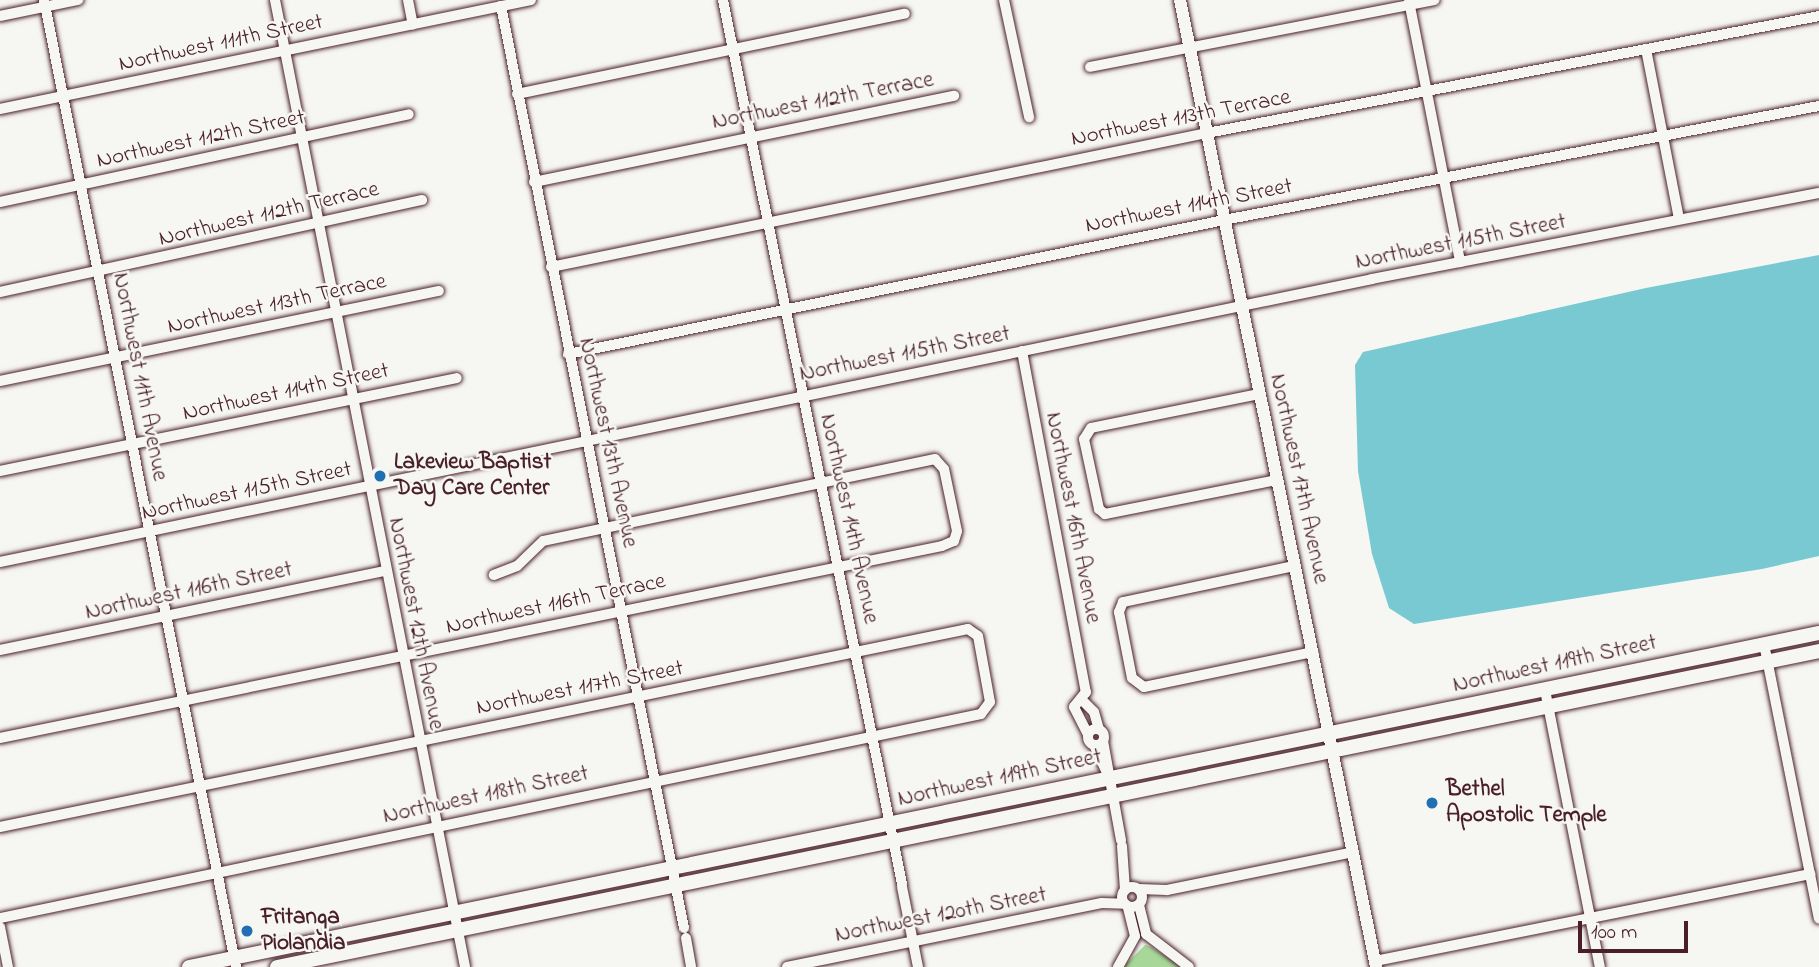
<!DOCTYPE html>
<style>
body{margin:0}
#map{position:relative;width:1819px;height:967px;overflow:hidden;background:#f6f6f2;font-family:"Indie Flower",sans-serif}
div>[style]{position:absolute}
.green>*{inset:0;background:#a8d899}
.water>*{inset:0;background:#78c9d2}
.roads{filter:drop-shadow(0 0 2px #4a1f2b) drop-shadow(0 0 2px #4a1f2b)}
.minor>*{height:10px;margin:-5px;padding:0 5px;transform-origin:5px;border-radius:5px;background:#f6f6f2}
.minor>.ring{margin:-5px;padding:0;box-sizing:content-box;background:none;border:10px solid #f6f6f2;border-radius:50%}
.major>*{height:12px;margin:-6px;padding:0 6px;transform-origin:6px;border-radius:6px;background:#f6f6f2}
.highway>*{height:14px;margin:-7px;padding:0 7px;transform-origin:7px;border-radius:7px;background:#f6f6f2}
.dots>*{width:19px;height:19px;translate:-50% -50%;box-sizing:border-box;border:4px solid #f6f6f2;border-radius:50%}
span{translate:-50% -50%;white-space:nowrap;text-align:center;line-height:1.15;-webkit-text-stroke:5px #f6f6f2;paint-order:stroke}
.street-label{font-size:23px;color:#4a1f2b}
.poi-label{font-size:23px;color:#4a1f2b;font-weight:700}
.left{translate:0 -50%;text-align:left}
.scale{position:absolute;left:1578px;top:921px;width:110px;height:32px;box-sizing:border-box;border:4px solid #4a1f2b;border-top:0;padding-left:9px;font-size:21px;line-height:24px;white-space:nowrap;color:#4a1f2b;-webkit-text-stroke:5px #f6f6f2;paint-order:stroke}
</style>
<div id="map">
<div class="green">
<div style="clip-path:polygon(1145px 945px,1151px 947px,1182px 967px,1123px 967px)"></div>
</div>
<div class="water">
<div style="clip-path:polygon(1819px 255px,1819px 556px,1762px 569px,1414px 624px,1389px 608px,1372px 554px,1358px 471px,1355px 365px,1363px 352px,1646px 288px)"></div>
</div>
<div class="roads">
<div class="minor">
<div style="left:44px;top:0;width:986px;rotate:78.77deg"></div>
<div style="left:275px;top:0;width:985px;rotate:78.88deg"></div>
<div style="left:408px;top:0;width:25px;rotate:79deg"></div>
<div style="left:723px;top:0;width:902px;rotate:78.55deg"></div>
<div style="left:1004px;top:0;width:120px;rotate:77.9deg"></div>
<div style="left:1409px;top:1px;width:266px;rotate:78.9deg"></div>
<div style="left:501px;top:6px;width:940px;rotate:78.77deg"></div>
<div style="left:0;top:16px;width:80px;rotate:-11.6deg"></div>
<div style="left:1646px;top:49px;width:173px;rotate:79deg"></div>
<div style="left:1090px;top:67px;width:351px;rotate:-11deg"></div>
<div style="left:517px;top:94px;width:396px;rotate:-11.7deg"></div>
<div style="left:0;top:109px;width:542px;rotate:-11.6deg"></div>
<div style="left:534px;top:182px;width:429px;rotate:-11.6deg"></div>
<div style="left:0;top:202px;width:418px;rotate:-12.1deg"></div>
<div style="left:551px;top:267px;width:670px;rotate:-11.54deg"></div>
<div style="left:1207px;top:133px;width:623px;rotate:-10.82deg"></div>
<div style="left:0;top:292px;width:432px;rotate:-12.3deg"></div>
<div style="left:1022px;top:351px;width:347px;rotate:79.4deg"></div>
<div style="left:1086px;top:692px;width:19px;rotate:129deg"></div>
<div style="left:1074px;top:707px;width:30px;rotate:63deg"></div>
<div style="left:568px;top:354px;width:670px;rotate:-11.54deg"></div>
<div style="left:1224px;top:220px;width:606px;rotate:-10.85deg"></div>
<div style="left:0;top:381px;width:448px;rotate:-11.6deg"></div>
<div style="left:1259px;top:394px;width:171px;rotate:168.6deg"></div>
<div style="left:1091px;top:428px;width:13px;rotate:122deg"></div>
<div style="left:1084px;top:439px;width:72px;rotate:77.9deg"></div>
<div style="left:1099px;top:509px;width:8px;rotate:40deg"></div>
<div style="left:1105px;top:514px;width:175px;rotate:-11.2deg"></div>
<div style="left:0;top:471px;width:466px;rotate:-11.5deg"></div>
<div style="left:0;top:562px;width:1401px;rotate:-11.65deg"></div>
<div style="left:1372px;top:279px;width:455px;rotate:-10.9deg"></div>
<div style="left:1294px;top:566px;width:175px;rotate:168.1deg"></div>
<div style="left:1123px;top:602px;width:11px;rotate:112deg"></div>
<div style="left:1119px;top:612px;width:67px;rotate:78.9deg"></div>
<div style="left:1132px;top:678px;width:15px;rotate:37deg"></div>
<div style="left:1144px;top:687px;width:173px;rotate:-11.7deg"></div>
<div style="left:1764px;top:644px;width:280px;rotate:78.7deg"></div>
<div style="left:0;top:650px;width:393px;rotate:-11.6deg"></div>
<div style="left:1545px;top:690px;width:282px;rotate:78.8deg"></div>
<div style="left:1081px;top:699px;width:18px;rotate:45deg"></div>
<div style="left:1094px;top:712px;width:18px;rotate:74deg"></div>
<div class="ring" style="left:1088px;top:729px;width:6px;height:6px"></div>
<div style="left:0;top:738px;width:961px;rotate:-11.52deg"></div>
<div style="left:942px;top:546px;width:13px;rotate:-23deg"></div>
<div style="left:954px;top:541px;width:10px;rotate:-73deg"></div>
<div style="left:957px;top:531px;width:63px;rotate:-101.8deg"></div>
<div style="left:944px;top:469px;width:13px;rotate:-132deg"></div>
<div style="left:935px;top:459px;width:400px;rotate:168.2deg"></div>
<div style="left:543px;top:541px;width:36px;rotate:136deg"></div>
<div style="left:517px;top:566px;width:25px;rotate:159deg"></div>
<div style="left:1103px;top:741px;width:101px;rotate:79.7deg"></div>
<div style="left:1094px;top:745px;width:38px;rotate:65deg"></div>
<div style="left:0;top:827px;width:988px;rotate:-11.56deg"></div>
<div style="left:968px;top:629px;width:12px;rotate:35deg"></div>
<div style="left:978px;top:636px;width:67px;rotate:79.7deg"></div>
<div style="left:990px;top:702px;width:15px;rotate:127deg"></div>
<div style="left:981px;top:714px;width:1002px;rotate:168.25deg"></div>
<div style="left:1122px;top:846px;width:44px;rotate:86.1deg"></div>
<div class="ring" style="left:1122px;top:887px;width:10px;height:10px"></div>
<div style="left:902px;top:887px;width:82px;rotate:78.7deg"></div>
<div style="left:1139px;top:889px;width:28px;rotate:2deg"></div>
<div style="left:1167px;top:890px;width:190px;rotate:-11.5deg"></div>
<div style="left:1139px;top:905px;width:30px;rotate:76deg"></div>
<div style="left:1146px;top:934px;width:54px;rotate:37.5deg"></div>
<div style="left:0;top:927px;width:41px;rotate:78.7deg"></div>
<div style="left:686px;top:938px;width:29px;rotate:80deg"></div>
<div style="left:1375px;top:961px;width:444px;rotate:-11.3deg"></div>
<div style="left:787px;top:967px;width:321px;rotate:-11.5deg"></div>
<div style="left:1102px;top:903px;width:23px;rotate:2deg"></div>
<div style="left:1118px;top:967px;width:35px;rotate:-61deg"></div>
<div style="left:1135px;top:936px;width:30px;rotate:-104deg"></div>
</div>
<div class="major">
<div style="left:1180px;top:0;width:987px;rotate:78.54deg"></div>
</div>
<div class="highway">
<div style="left:189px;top:967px;width:1664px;rotate:-11.58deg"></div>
<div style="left:277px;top:967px;width:1574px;rotate:-11.58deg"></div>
</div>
</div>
<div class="dots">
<div style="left:380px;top:476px;background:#1f6fb2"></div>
<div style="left:1432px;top:803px;background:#1f6fb2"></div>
<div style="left:247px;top:931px;background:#1f6fb2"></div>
</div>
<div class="street-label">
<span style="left:221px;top:44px;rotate:-12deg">Northwest 111th Street</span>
<span style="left:823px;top:102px;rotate:-11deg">Northwest 112th Terrace</span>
<span style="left:1181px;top:119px;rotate:-11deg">Northwest 113th Terrace</span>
<span style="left:201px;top:140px;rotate:-12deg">Northwest 112th Street</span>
<span style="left:1189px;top:207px;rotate:-11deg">Northwest 114th Street</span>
<span style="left:269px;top:215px;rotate:-13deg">Northwest 112th Terrace</span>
<span style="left:1461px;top:243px;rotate:-11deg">Northwest 115th Street</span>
<span style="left:277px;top:305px;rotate:-12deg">Northwest 113th Terrace</span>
<span style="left:905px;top:355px;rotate:-11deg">Northwest 115th Street</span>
<span style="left:139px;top:377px;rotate:79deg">Northwest 11th Avenue</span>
<span style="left:286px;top:393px;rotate:-12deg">Northwest 114th Street</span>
<span style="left:607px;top:443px;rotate:78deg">Northwest 13th Avenue</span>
<span style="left:1298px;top:479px;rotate:78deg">Northwest 17th Avenue</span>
<span style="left:247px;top:492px;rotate:-12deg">Northwest 115th Street</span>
<span style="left:1072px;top:518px;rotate:79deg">Northwest 16th Avenue</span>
<span style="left:848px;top:519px;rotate:78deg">Northwest 14th Avenue</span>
<span style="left:189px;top:592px;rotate:-12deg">Northwest 116th Street</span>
<span style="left:556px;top:605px;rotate:-12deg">Northwest 116th Terrace</span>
<span style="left:415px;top:624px;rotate:79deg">Northwest 12th Avenue</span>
<span style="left:1555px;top:665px;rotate:-12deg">Northwest 119th Street</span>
<span style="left:580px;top:689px;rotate:-11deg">Northwest 117th Street</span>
<span style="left:1000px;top:779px;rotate:-12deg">Northwest 119th Street</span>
<span style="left:486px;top:796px;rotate:-12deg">Northwest 118th Street</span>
<span style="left:941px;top:916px;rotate:-11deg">Northwest 120th Street</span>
</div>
<div class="poi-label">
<span class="left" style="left:394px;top:476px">Lakeview Baptist<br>Day Care Center</span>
<span class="left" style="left:1446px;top:803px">Bethel<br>Apostolic Temple</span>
<span class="left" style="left:261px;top:931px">Fritanga<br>Piolandia</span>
</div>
<div class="scale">100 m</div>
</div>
